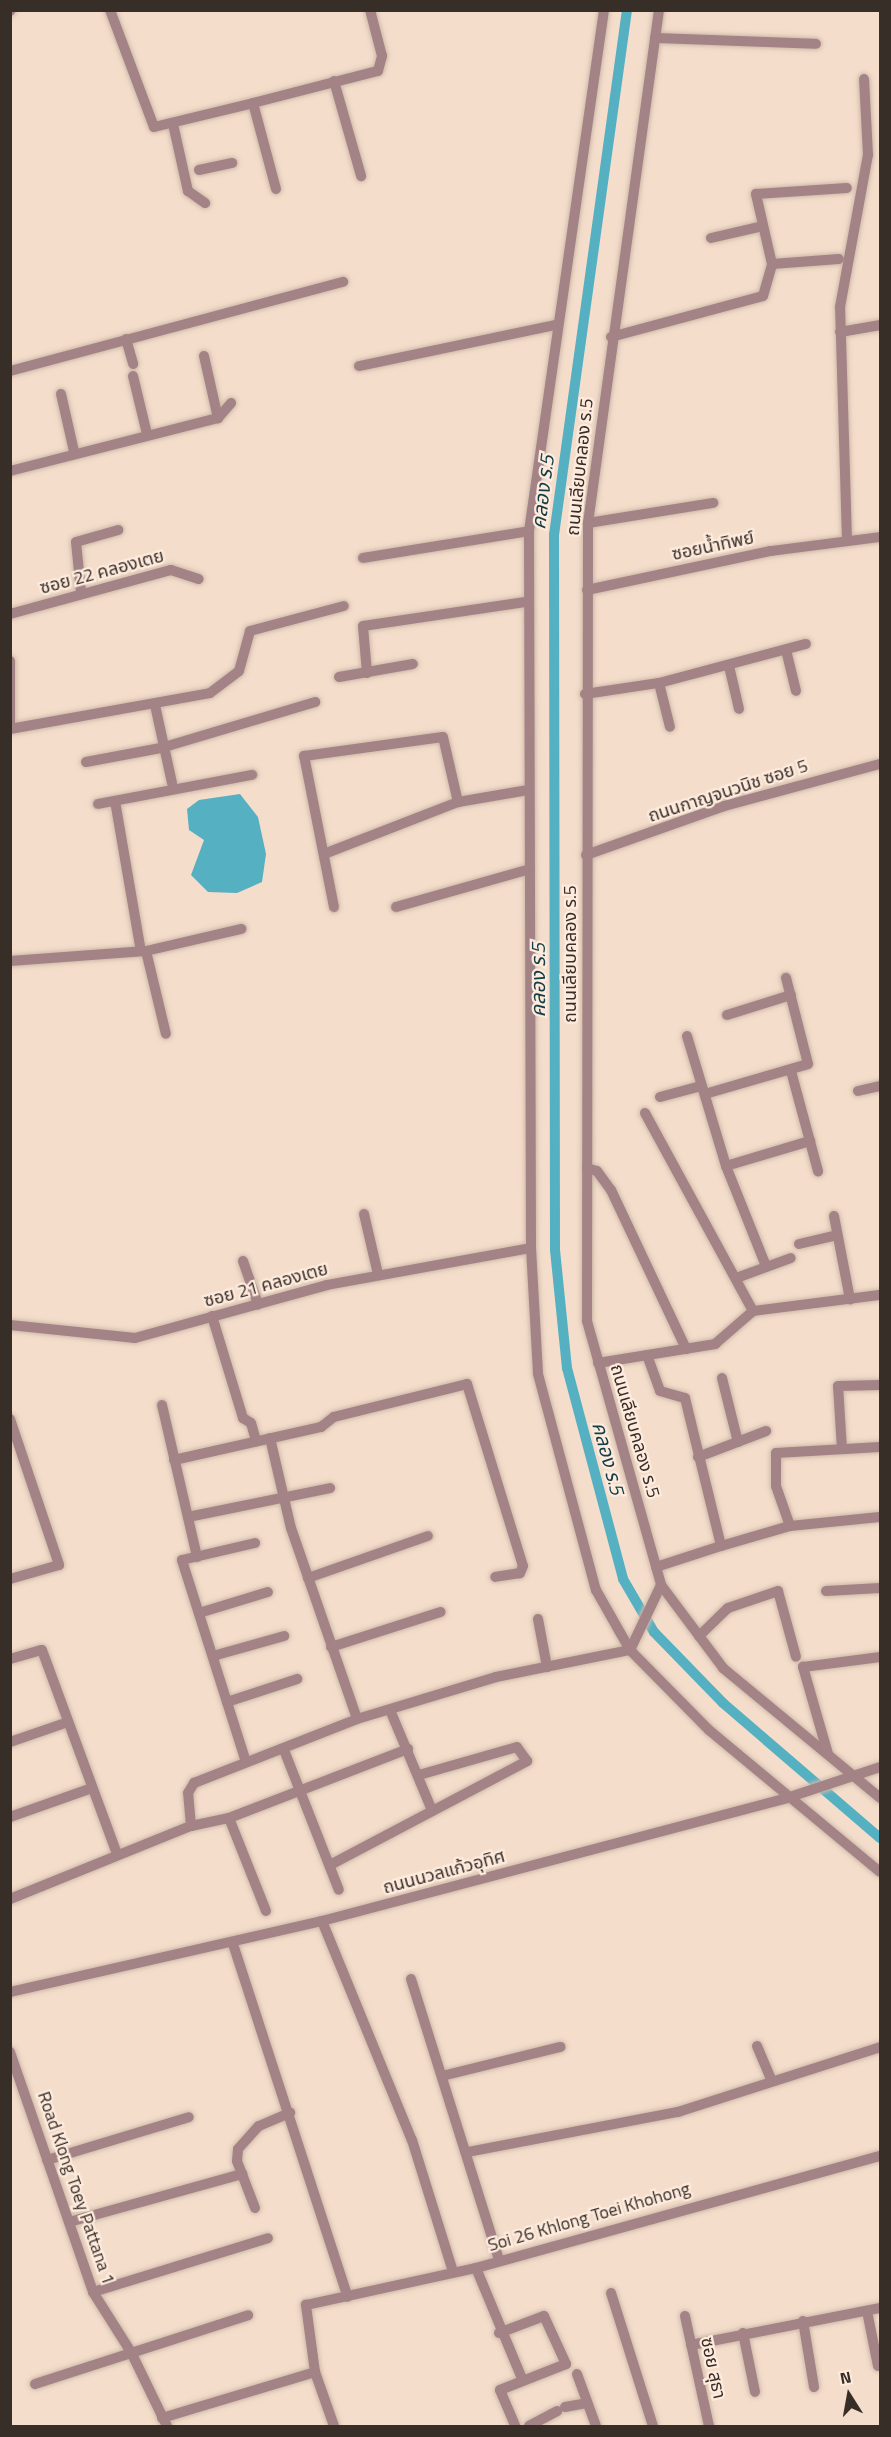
<!DOCTYPE html>
<meta charset="utf-8">
<style>
body{margin:0}
#map{position:relative;width:891px;height:2437px;overflow:hidden;background:#f4ddcb;font-family:"Titillium Web","Noto Sans Thai",sans-serif}
div>[style]{position:absolute}
.water>*{inset:0;background:#55b0c2}
.canal>*{height:10px;margin:-5px;padding:0 5px;transform-origin:5px;border-radius:5px;background:#55b0c2}
.roads{filter:drop-shadow(0 0 2px #cebaaa) drop-shadow(0 0 2px #cebaaa)}
.minor>*{height:10px;margin:-5px;padding:0 5px;transform-origin:5px;border-radius:5px;background:#a48386}
span{translate:-50% -50%;white-space:nowrap;text-align:center;line-height:1.15;-webkit-text-stroke:4.5px #feebdd;paint-order:stroke}
.street-label{font-size:18px;color:#372e28}
.water-label{font-size:20px;color:#133e46;font-style:italic}
.frame{position:absolute;inset:0;border:12px solid #372e28;pointer-events:none}
.north{position:absolute;left:819px;top:2365px;width:60px;height:60px;-webkit-text-stroke:4px #feebdd;paint-order:stroke;rotate:349deg;font-size:16px;font-weight:700;line-height:24px;text-align:center;color:#372e28}
.north::after{content:'';display:block;margin:auto;width:21px;height:27px;background:#372e28;clip-path:polygon(50% 0,100% 100%,50% 72%,0 100%)}
</style>
<div id="map">
<div class="water">
<div style="clip-path:polygon(240px 794px,258px 817px,266px 854px,262px 882px,237px 893px,208px 892px,191px 875px,204px 840px,189px 830px,187px 809px,199px 800px)"></div>
</div>
<div class="canal">
<div style="left:627px;top:10px;width:530px;rotate:97.92deg"></div>
<div style="left:554px;top:535px;width:715px;rotate:89.92deg"></div>
<div style="left:555px;top:1250px;width:119px;rotate:84.2deg"></div>
<div style="left:567px;top:1368px;width:218px;rotate:75.1deg"></div>
<div style="left:623px;top:1579px;width:61px;rotate:59.7deg"></div>
<div style="left:654px;top:1632px;width:99px;rotate:45.8deg"></div>
<div style="left:723px;top:1703px;width:207px;rotate:40.7deg"></div>
</div>
<div class="roads">
<div class="minor">
<div style="left:110px;top:10px;width:125px;rotate:69.4deg"></div>
<div style="left:154px;top:127px;width:102px;rotate:-13.6deg"></div>
<div style="left:604px;top:10px;width:526px;rotate:98.19deg"></div>
<div style="left:529px;top:531px;width:717px;rotate:89.84deg"></div>
<div style="left:531px;top:1248px;width:126px;rotate:86.8deg"></div>
<div style="left:538px;top:1374px;width:224px;rotate:75deg"></div>
<div style="left:596px;top:1590px;width:69px;rotate:60.5deg"></div>
<div style="left:630px;top:1650px;width:112px;rotate:45.4deg"></div>
<div style="left:709px;top:1730px;width:222px;rotate:39.7deg"></div>
<div style="left:659px;top:10px;width:518px;rotate:97.88deg"></div>
<div style="left:588px;top:523px;width:798px;rotate:90.07deg"></div>
<div style="left:587px;top:1321px;width:274px;rotate:74.3deg"></div>
<div style="left:661px;top:1585px;width:104px;rotate:53.2deg"></div>
<div style="left:723px;top:1668px;width:204px;rotate:39.6deg"></div>
<div style="left:10px;top:11px;width:1px;rotate:-45deg"></div>
<div style="left:655px;top:38px;width:161px;rotate:2.1deg"></div>
<div style="left:334px;top:81px;width:99px;rotate:74.1deg"></div>
<div style="left:173px;top:124px;width:69px;rotate:77.4deg"></div>
<div style="left:188px;top:191px;width:21px;rotate:35deg"></div>
<div style="left:199px;top:170px;width:34px;rotate:-12deg"></div>
<div style="left:276px;top:189px;width:89px;rotate:-105deg"></div>
<div style="left:253px;top:103px;width:129px;rotate:-14.4deg"></div>
<div style="left:378px;top:71px;width:16px;rotate:-75deg"></div>
<div style="left:382px;top:56px;width:48px;rotate:-104.6deg"></div>
<div style="left:711px;top:238px;width:53px;rotate:-13deg"></div>
<div style="left:772px;top:264px;width:67px;rotate:-4.3deg"></div>
<div style="left:840px;top:332px;width:41px;rotate:-9.9deg"></div>
<div style="left:611px;top:337px;width:157px;rotate:-15.1deg"></div>
<div style="left:763px;top:296px;width:33px;rotate:-74deg"></div>
<div style="left:772px;top:264px;width:72px;rotate:-102.9deg"></div>
<div style="left:756px;top:194px;width:91px;rotate:-3.8deg"></div>
<div style="left:126px;top:339px;width:26px;rotate:74deg"></div>
<div style="left:204px;top:356px;width:64px;rotate:77.3deg"></div>
<div style="left:359px;top:366px;width:201px;rotate:-11.8deg"></div>
<div style="left:10px;top:371px;width:345px;rotate:-15deg"></div>
<div style="left:133px;top:376px;width:60px;rotate:76.4deg"></div>
<div style="left:61px;top:394px;width:58px;rotate:77.2deg"></div>
<div style="left:10px;top:471px;width:215px;rotate:-14.3deg"></div>
<div style="left:218px;top:418px;width:20px;rotate:-49deg"></div>
<div style="left:588px;top:523px;width:127px;rotate:-9.1deg"></div>
<div style="left:847px;top:540px;width:233px;rotate:-91.7deg"></div>
<div style="left:840px;top:307px;width:155px;rotate:-79.6deg"></div>
<div style="left:868px;top:155px;width:76px;rotate:-93deg"></div>
<div style="left:363px;top:558px;width:168px;rotate:-9.2deg"></div>
<div style="left:587px;top:590px;width:188px;rotate:-12deg"></div>
<div style="left:771px;top:551px;width:110px;rotate:-7.3deg"></div>
<div style="left:81px;top:592px;width:50px;rotate:-95.7deg"></div>
<div style="left:76px;top:542px;width:44px;rotate:-15.9deg"></div>
<div style="left:10px;top:614px;width:167px;rotate:-15.3deg"></div>
<div style="left:171px;top:570px;width:29px;rotate:18deg"></div>
<div style="left:786px;top:650px;width:42px;rotate:76.3deg"></div>
<div style="left:10px;top:661px;width:67px;rotate:90deg"></div>
<div style="left:729px;top:666px;width:44px;rotate:76.9deg"></div>
<div style="left:367px;top:673px;width:47px;rotate:-94.9deg"></div>
<div style="left:363px;top:626px;width:164px;rotate:-8.4deg"></div>
<div style="left:339px;top:677px;width:75px;rotate:-10deg"></div>
<div style="left:659px;top:683px;width:45px;rotate:76deg"></div>
<div style="left:585px;top:694px;width:75px;rotate:-8.5deg"></div>
<div style="left:659px;top:683px;width:152px;rotate:-14.9deg"></div>
<div style="left:155px;top:705px;width:80px;rotate:77.7deg"></div>
<div style="left:10px;top:729px;width:203px;rotate:-10.2deg"></div>
<div style="left:210px;top:693px;width:36px;rotate:-37deg"></div>
<div style="left:239px;top:671px;width:41px;rotate:-74.6deg"></div>
<div style="left:250px;top:631px;width:97px;rotate:-14.9deg"></div>
<div style="left:86px;top:762px;width:76px;rotate:-10.6deg"></div>
<div style="left:161px;top:748px;width:161px;rotate:-16.6deg"></div>
<div style="left:115px;top:801px;width:152px;rotate:80.2deg"></div>
<div style="left:98px;top:804px;width:157px;rotate:-10.7deg"></div>
<div style="left:324px;top:854px;width:144px;rotate:-21.2deg"></div>
<div style="left:458px;top:802px;width:71px;rotate:-9.7deg"></div>
<div style="left:586px;top:855px;width:146px;rotate:-19.5deg"></div>
<div style="left:724px;top:806px;width:162px;rotate:-15.1deg"></div>
<div style="left:334px;top:907px;width:154px;rotate:-101.2deg"></div>
<div style="left:304px;top:756px;width:140px;rotate:-7.8deg"></div>
<div style="left:443px;top:737px;width:67px;rotate:77deg"></div>
<div style="left:396px;top:907px;width:139px;rotate:-15.8deg"></div>
<div style="left:146px;top:951px;width:85px;rotate:76.5deg"></div>
<div style="left:10px;top:961px;width:136px;rotate:-4.2deg"></div>
<div style="left:146px;top:951px;width:98px;rotate:-13deg"></div>
<div style="left:727px;top:1015px;width:67px;rotate:-17.4deg"></div>
<div style="left:687px;top:1036px;width:136px;rotate:73.3deg"></div>
<div style="left:726px;top:1166px;width:108px;rotate:68.2deg"></div>
<div style="left:791px;top:1071px;width:104px;rotate:74.9deg"></div>
<div style="left:858px;top:1091px;width:23px;rotate:-13deg"></div>
<div style="left:705px;top:1094px;width:107px;rotate:-16.2deg"></div>
<div style="left:808px;top:1064px;width:89px;rotate:-104.3deg"></div>
<div style="left:660px;top:1097px;width:42px;rotate:-15deg"></div>
<div style="left:645px;top:1113px;width:226px;rotate:61.4deg"></div>
<div style="left:726px;top:1166px;width:88px;rotate:-16.6deg"></div>
<div style="left:587px;top:1168px;width:10px;rotate:17deg"></div>
<div style="left:597px;top:1171px;width:24px;rotate:54deg"></div>
<div style="left:611px;top:1190px;width:176px;rotate:64.7deg"></div>
<div style="left:364px;top:1214px;width:62px;rotate:76.9deg"></div>
<div style="left:834px;top:1216px;width:85px;rotate:79.1deg"></div>
<div style="left:799px;top:1244px;width:39px;rotate:-13deg"></div>
<div style="left:243px;top:1261px;width:46px;rotate:70.8deg"></div>
<div style="left:739px;top:1277px;width:55px;rotate:-20.1deg"></div>
<div style="left:212px;top:1316px;width:107px;rotate:73.1deg"></div>
<div style="left:243px;top:1418px;width:9px;rotate:32deg"></div>
<div style="left:251px;top:1423px;width:19px;rotate:74deg"></div>
<div style="left:10px;top:1325px;width:126px;rotate:5.9deg"></div>
<div style="left:135px;top:1338px;width:199px;rotate:-15.4deg"></div>
<div style="left:327px;top:1285px;width:207px;rotate:-10.3deg"></div>
<div style="left:647px;top:1355px;width:38px;rotate:70deg"></div>
<div style="left:660px;top:1391px;width:26px;rotate:16deg"></div>
<div style="left:685px;top:1398px;width:152px;rotate:76.3deg"></div>
<div style="left:721px;top:1546px;width:72px;rotate:-16.2deg"></div>
<div style="left:790px;top:1526px;width:90px;rotate:-5.7deg"></div>
<div style="left:598px;top:1363px;width:119px;rotate:-9.2deg"></div>
<div style="left:715px;top:1344px;width:50px;rotate:-41deg"></div>
<div style="left:753px;top:1311px;width:128px;rotate:-7.2deg"></div>
<div style="left:722px;top:1378px;width:66px;rotate:76deg"></div>
<div style="left:162px;top:1405px;width:156px;rotate:77deg"></div>
<div style="left:10px;top:1419px;width:154px;rotate:71.4deg"></div>
<div style="left:59px;top:1565px;width:51px;rotate:164.1deg"></div>
<div style="left:270px;top:1438px;width:92px;rotate:76.9deg"></div>
<div style="left:291px;top:1528px;width:202px;rotate:70.9deg"></div>
<div style="left:842px;top:1449px;width:63px;rotate:-93.6deg"></div>
<div style="left:838px;top:1386px;width:42px;rotate:-1.4deg"></div>
<div style="left:698px;top:1457px;width:73px;rotate:-20.9deg"></div>
<div style="left:174px;top:1460px;width:151px;rotate:-12.7deg"></div>
<div style="left:321px;top:1427px;width:16px;rotate:-38deg"></div>
<div style="left:334px;top:1417px;width:137px;rotate:-13.9deg"></div>
<div style="left:467px;top:1384px;width:190px;rotate:72.9deg"></div>
<div style="left:523px;top:1566px;width:8px;rotate:113deg"></div>
<div style="left:520px;top:1573px;width:25px;rotate:171deg"></div>
<div style="left:188px;top:1517px;width:145px;rotate:-11.5deg"></div>
<div style="left:790px;top:1526px;width:42px;rotate:-109.3deg"></div>
<div style="left:776px;top:1486px;width:33px;rotate:-90deg"></div>
<div style="left:776px;top:1453px;width:104px;rotate:-3.3deg"></div>
<div style="left:656px;top:1567px;width:68px;rotate:-17.9deg"></div>
<div style="left:308px;top:1578px;width:127px;rotate:-19.3deg"></div>
<div style="left:826px;top:1591px;width:54px;rotate:-3.2deg"></div>
<div style="left:199px;top:1613px;width:72px;rotate:-16.9deg"></div>
<div style="left:538px;top:1619px;width:49px;rotate:79.4deg"></div>
<div style="left:699px;top:1636px;width:40px;rotate:-44deg"></div>
<div style="left:728px;top:1608px;width:53px;rotate:-18.8deg"></div>
<div style="left:778px;top:1591px;width:68px;rotate:74.7deg"></div>
<div style="left:331px;top:1647px;width:115px;rotate:-17.7deg"></div>
<div style="left:213px;top:1656px;width:74px;rotate:-15.7deg"></div>
<div style="left:10px;top:1659px;width:33px;rotate:-16deg"></div>
<div style="left:42px;top:1650px;width:217px;rotate:69.8deg"></div>
<div style="left:227px;top:1702px;width:74px;rotate:-18.2deg"></div>
<div style="left:390px;top:1710px;width:106px;rotate:67.3deg"></div>
<div style="left:10px;top:1742px;width:61px;rotate:-19deg"></div>
<div style="left:284px;top:1750px;width:150px;rotate:68.6deg"></div>
<div style="left:828px;top:1754px;width:91px;rotate:-106deg"></div>
<div style="left:803px;top:1667px;width:78px;rotate:-7.4deg"></div>
<div style="left:246px;top:1762px;width:212px;rotate:-107.6deg"></div>
<div style="left:182px;top:1560px;width:75px;rotate:-13.1deg"></div>
<div style="left:10px;top:1817px;width:87px;rotate:-19.5deg"></div>
<div style="left:229px;top:1818px;width:100px;rotate:68.3deg"></div>
<div style="left:191px;top:1826px;width:39px;rotate:-12deg"></div>
<div style="left:229px;top:1818px;width:192px;rotate:-21.1deg"></div>
<div style="left:330px;top:1865px;width:223px;rotate:-27.8deg"></div>
<div style="left:527px;top:1761px;width:17px;rotate:-126deg"></div>
<div style="left:517px;top:1747px;width:102px;rotate:164.1deg"></div>
<div style="left:10px;top:1899px;width:195px;rotate:-22deg"></div>
<div style="left:191px;top:1826px;width:33px;rotate:-95deg"></div>
<div style="left:188px;top:1793px;width:12px;rotate:-59deg"></div>
<div style="left:194px;top:1783px;width:175px;rotate:-21.4deg"></div>
<div style="left:357px;top:1719px;width:145px;rotate:-16.8deg"></div>
<div style="left:496px;top:1677px;width:137px;rotate:-11.4deg"></div>
<div style="left:630px;top:1650px;width:72px;rotate:-64.5deg"></div>
<div style="left:322px;top:1921px;width:237px;rotate:67.7deg"></div>
<div style="left:412px;top:2140px;width:138px;rotate:72.7deg"></div>
<div style="left:233px;top:1944px;width:371px;rotate:72deg"></div>
<div style="left:411px;top:1979px;width:294px;rotate:72.6deg"></div>
<div style="left:10px;top:1992px;width:320px;rotate:-12.8deg"></div>
<div style="left:322px;top:1921px;width:481px;rotate:-14.8deg"></div>
<div style="left:787px;top:1798px;width:98px;rotate:-18.4deg"></div>
<div style="left:757px;top:2046px;width:38px;rotate:67deg"></div>
<div style="left:10px;top:2052px;width:254px;rotate:70.9deg"></div>
<div style="left:93px;top:2292px;width:71px;rotate:57.7deg"></div>
<div style="left:131px;top:2352px;width:82px;rotate:64.1deg"></div>
<div style="left:442px;top:2076px;width:122px;rotate:-13.8deg"></div>
<div style="left:468px;top:2152px;width:214px;rotate:-10.8deg"></div>
<div style="left:678px;top:2112px;width:212px;rotate:-17.8deg"></div>
<div style="left:47px;top:2160px;width:148px;rotate:-16.8deg"></div>
<div style="left:255px;top:2208px;width:50px;rotate:-111deg"></div>
<div style="left:237px;top:2161px;width:12px;rotate:-85deg"></div>
<div style="left:238px;top:2149px;width:31px;rotate:-48deg"></div>
<div style="left:259px;top:2126px;width:34px;rotate:-23deg"></div>
<div style="left:69px;top:2222px;width:180px;rotate:-15.5deg"></div>
<div style="left:476px;top:2268px;width:122px;rotate:67.4deg"></div>
<div style="left:93px;top:2292px;width:183px;rotate:-17.1deg"></div>
<div style="left:611px;top:2293px;width:139px;rotate:72.5deg"></div>
<div style="left:867px;top:2311px;width:56px;rotate:78.7deg"></div>
<div style="left:685px;top:2316px;width:113px;rotate:77.7deg"></div>
<div style="left:803px;top:2321px;width:67px;rotate:80.5deg"></div>
<div style="left:499px;top:2333px;width:48px;rotate:-20.7deg"></div>
<div style="left:544px;top:2316px;width:53px;rotate:65.4deg"></div>
<div style="left:566px;top:2364px;width:71px;rotate:158.5deg"></div>
<div style="left:500px;top:2390px;width:39px;rotate:67deg"></div>
<div style="left:743px;top:2333px;width:60px;rotate:78.5deg"></div>
<div style="left:691px;top:2345px;width:193px;rotate:-11.1deg"></div>
<div style="left:315px;top:2372px;width:57px;rotate:70.6deg"></div>
<div style="left:577px;top:2374px;width:55px;rotate:69.9deg"></div>
<div style="left:35px;top:2384px;width:224px;rotate:-17.9deg"></div>
<div style="left:565px;top:2407px;width:22px;rotate:-10deg"></div>
<div style="left:162px;top:2418px;width:160px;rotate:-16.7deg"></div>
<div style="left:315px;top:2372px;width:68px;rotate:-97.7deg"></div>
<div style="left:306px;top:2305px;width:174px;rotate:-12.3deg"></div>
<div style="left:476px;top:2268px;width:419px;rotate:-15.5deg"></div>
<div style="left:529px;top:2426px;width:32px;rotate:-28deg"></div>
</div>
</div>
<div class="street-label">
<span style="left:580px;top:467px;rotate:-84deg">ถนนเลียบคลอง ร.5</span>
<span style="left:713px;top:546px;rotate:-12deg">ซอยน้ำทิพย์</span>
<span style="left:102px;top:572px;rotate:-15deg">ซอย 22 คลองเตย</span>
<span style="left:728px;top:791px;rotate:-18deg">ถนนกาญจนวนิช ซอย 5</span>
<span style="left:570px;top:954px;rotate:-90deg">ถนนเลียบคลอง ร.5</span>
<span style="left:266px;top:1285px;rotate:-15deg">ซอย 21 คลองเตย</span>
<span style="left:635px;top:1431px;rotate:74deg">ถนนเลียบคลอง ร.5</span>
<span style="left:444px;top:1872px;rotate:-15deg">ถนนนวลแก้วอุทิศ</span>
<span style="left:76px;top:2188px;rotate:71deg">Road Klong Toey Pattana 1</span>
<span style="left:589px;top:2217px;rotate:-16deg">Soi 26 Khlong Toei Khohong</span>
<span style="left:713px;top:2368px;rotate:78deg">ซอย สุธา</span>
</div>
<div class="water-label">
<span style="left:542px;top:492px;rotate:-83deg">คลอง ร.5</span>
<span style="left:537px;top:980px;rotate:-90deg">คลอง ร.5</span>
<span style="left:609px;top:1458px;rotate:75deg">คลอง ร.5</span>
</div>
<div class="frame"></div>
<div class="north">N</div>
</div>
